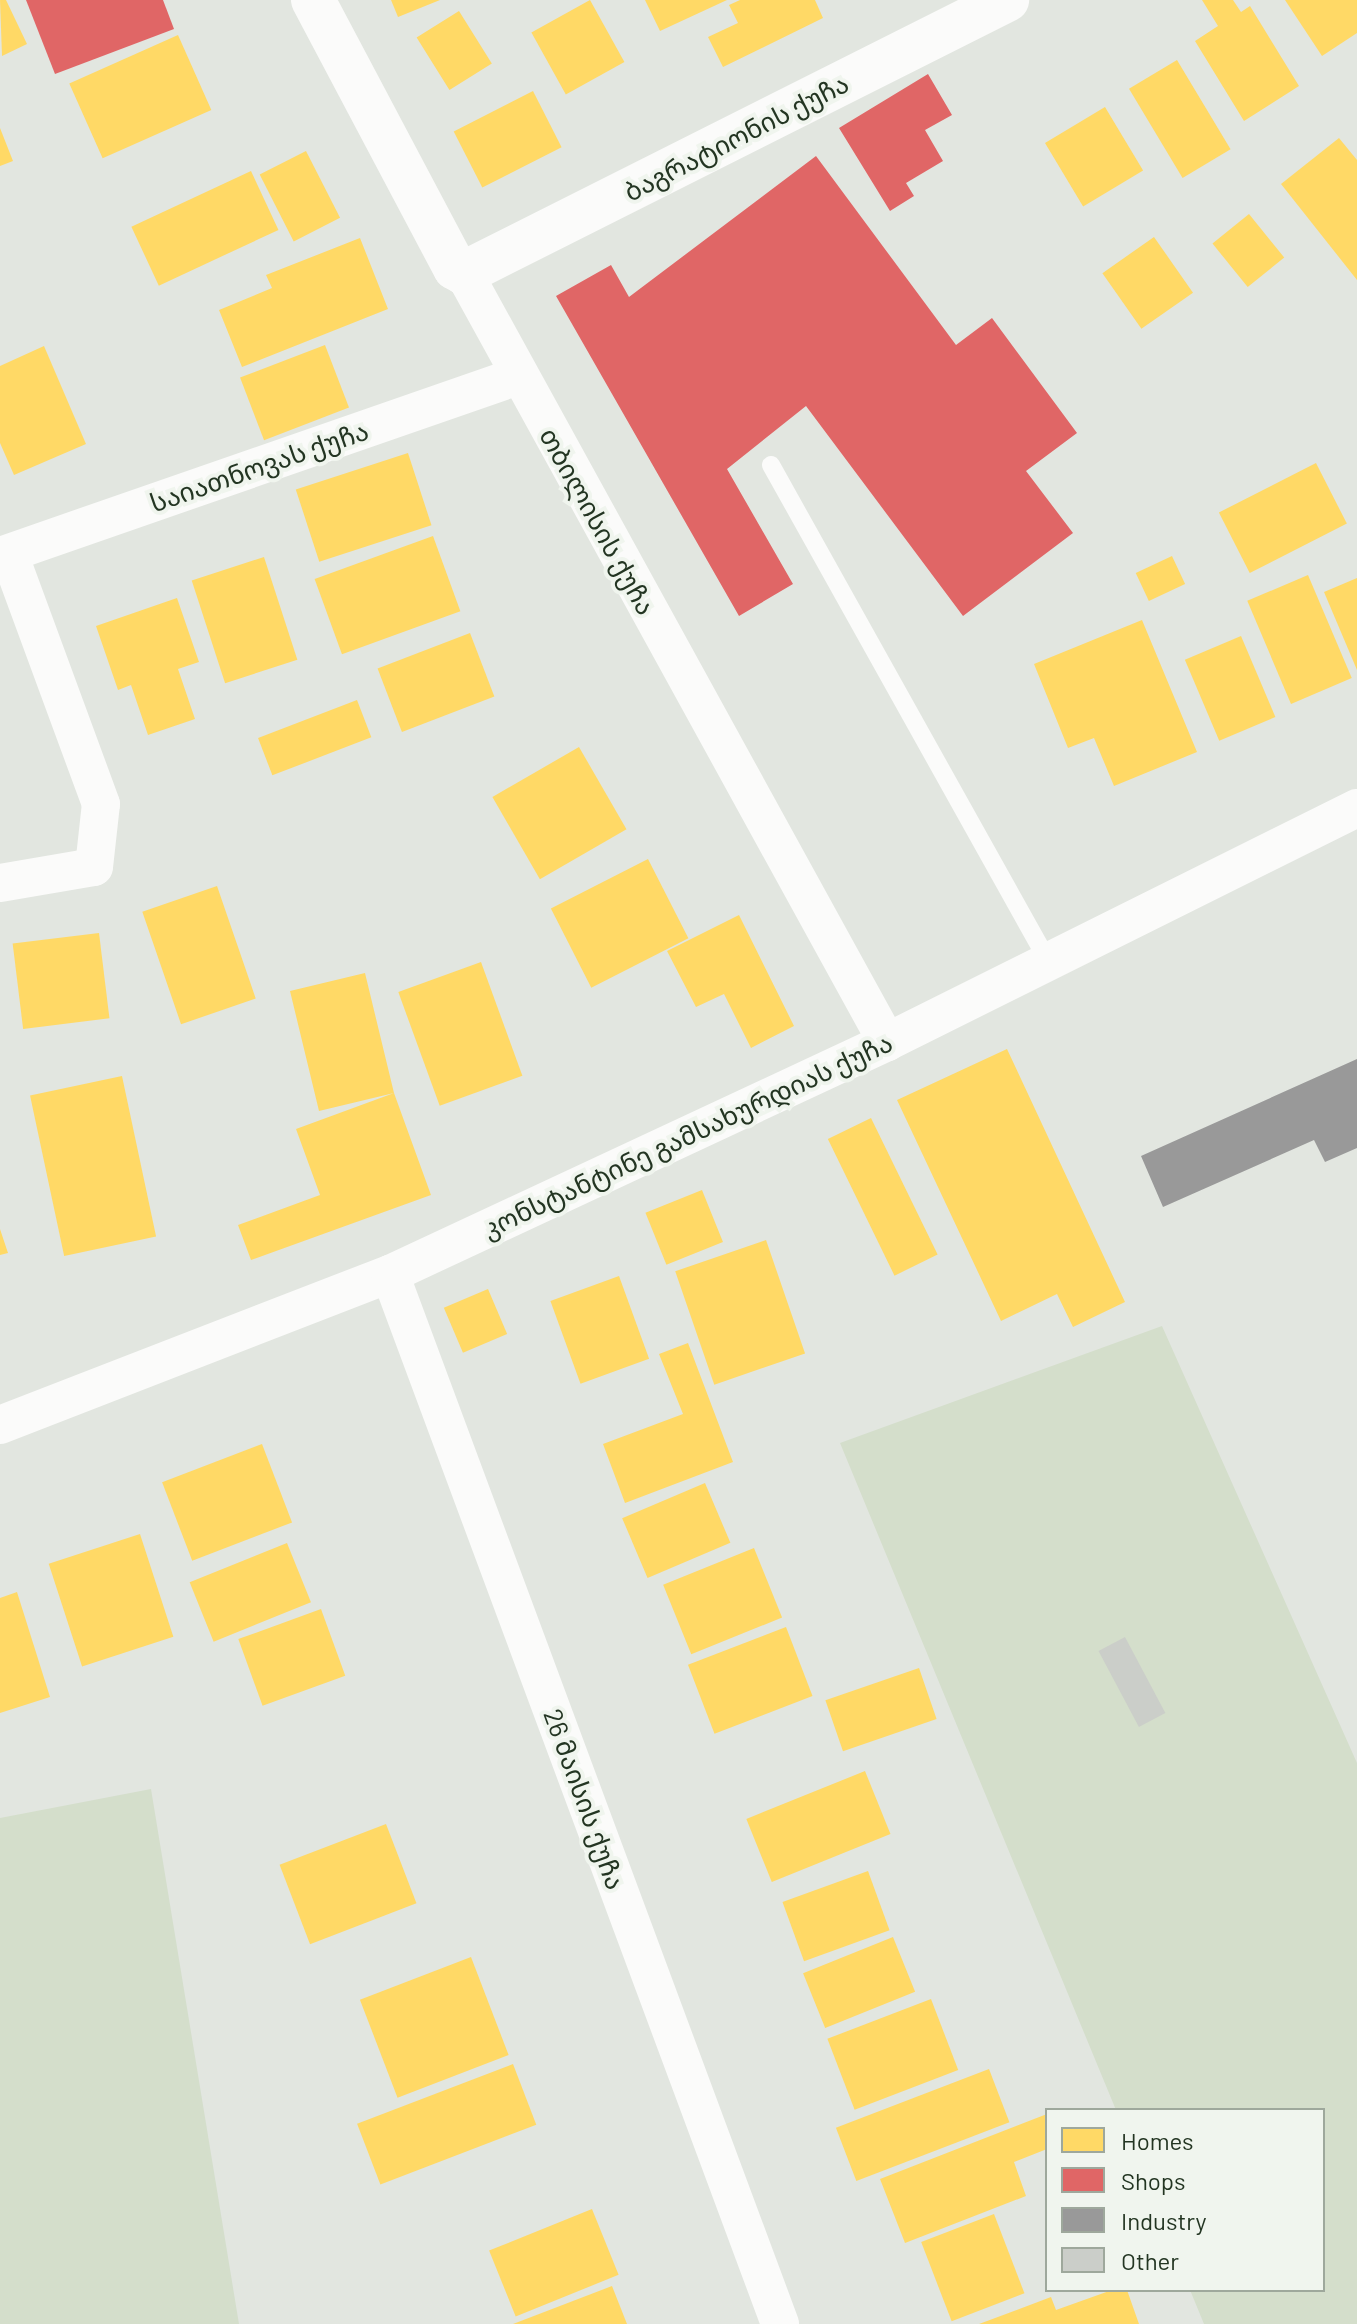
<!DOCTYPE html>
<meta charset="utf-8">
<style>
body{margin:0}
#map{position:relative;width:1357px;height:2324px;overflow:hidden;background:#e2e6e0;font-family:Barlow,"Noto Sans Georgian",sans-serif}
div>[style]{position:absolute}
.green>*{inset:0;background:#d4decb}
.homes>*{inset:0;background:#ffd966;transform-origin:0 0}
.shops>*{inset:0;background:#e06666}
.industry>*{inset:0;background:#999}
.building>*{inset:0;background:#cbcec9;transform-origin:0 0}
.service>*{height:18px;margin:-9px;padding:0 9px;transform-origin:9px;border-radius:9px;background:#fbfbfa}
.minor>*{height:38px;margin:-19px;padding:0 19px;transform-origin:19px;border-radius:19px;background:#fbfbfa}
.tertiary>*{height:44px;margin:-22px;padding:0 22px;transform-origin:22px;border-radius:22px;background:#fbfbfa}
span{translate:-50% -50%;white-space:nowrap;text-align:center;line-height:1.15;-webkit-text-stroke:8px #f0f5ee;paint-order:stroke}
.street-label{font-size:26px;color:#233522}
.legend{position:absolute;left:1045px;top:2108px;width:280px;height:184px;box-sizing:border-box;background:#f0f5ee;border:2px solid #9ea89c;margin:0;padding:10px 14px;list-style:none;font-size:24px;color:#233522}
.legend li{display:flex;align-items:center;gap:16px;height:40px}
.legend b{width:40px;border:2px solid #9ea89c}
</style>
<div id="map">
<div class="green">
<div style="clip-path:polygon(1162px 1326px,1357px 1763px,1357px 2324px,1204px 2324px,1190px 2290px,1323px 2290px,1323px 2110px,1116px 2110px,840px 1443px)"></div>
<div style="clip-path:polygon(151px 1789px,239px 2324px,0 2324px,0 1818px)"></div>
</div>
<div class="homes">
<div style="clip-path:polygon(0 0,6px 0,27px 44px,2px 56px)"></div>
<div style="clip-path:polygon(391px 0,440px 0,398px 17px)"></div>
<div style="left:590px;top:0;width:71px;height:67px;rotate:61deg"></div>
<div style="clip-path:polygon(645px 0,727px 0,660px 31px)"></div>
<div style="clip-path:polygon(740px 0,815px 0,823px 18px,723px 67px,708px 37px,738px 23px,729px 5px)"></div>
<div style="clip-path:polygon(1202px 0,1233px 0,1241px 12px,1250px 6px,1299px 86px,1244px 121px,1195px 41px,1218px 26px)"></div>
<div style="clip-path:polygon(1285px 0,1357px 0,1357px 33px,1322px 56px)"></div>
<div style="left:459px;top:11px;width:62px;height:50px;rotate:58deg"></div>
<div style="left:178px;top:35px;width:82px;height:119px;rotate:66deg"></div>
<div style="left:1177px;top:60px;width:104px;height:56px;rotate:59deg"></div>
<div style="left:533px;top:91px;width:63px;height:89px;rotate:63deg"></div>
<div style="left:1105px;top:107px;width:74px;height:70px;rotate:59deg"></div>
<div style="clip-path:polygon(0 128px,13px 161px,0 166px)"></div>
<div style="clip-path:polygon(1339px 138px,1357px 160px,1357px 280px,1281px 184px)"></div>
<div style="left:306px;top:151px;width:75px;height:52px;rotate:63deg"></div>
<div style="left:251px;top:171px;width:65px;height:132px;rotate:65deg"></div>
<div style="left:1249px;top:214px;width:56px;height:47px;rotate:51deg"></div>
<div style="left:1154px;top:237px;width:68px;height:63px;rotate:55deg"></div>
<div style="clip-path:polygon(360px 238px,388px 309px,242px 367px,219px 310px,272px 288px,266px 275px)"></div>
<div style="left:325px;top:345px;width:67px;height:91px;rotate:69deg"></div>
<div style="clip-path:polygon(44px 346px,86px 444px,14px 475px,0 443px,0 366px)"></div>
<div style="left:408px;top:453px;width:76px;height:118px;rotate:72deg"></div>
<div style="left:1316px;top:463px;width:68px;height:109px;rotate:63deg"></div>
<div style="left:433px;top:536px;width:80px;height:126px;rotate:70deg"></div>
<div style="left:1172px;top:556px;width:31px;height:40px;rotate:65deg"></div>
<div style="left:264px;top:557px;width:108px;height:76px;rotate:72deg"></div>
<div style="left:1308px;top:575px;width:112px;height:66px;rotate:67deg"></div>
<div style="clip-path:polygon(1357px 578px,1357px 670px,1324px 592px)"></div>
<div style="clip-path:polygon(177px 598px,199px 662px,178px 669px,195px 719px,148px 735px,131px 685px,118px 690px,96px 626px)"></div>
<div style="clip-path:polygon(1142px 620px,1197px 752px,1114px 786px,1094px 738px,1068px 748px,1034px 664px)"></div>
<div style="left:470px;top:633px;width:68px;height:99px;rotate:69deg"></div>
<div style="left:1241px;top:636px;width:88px;height:61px;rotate:67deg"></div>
<div style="left:357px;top:700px;width:40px;height:106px;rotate:69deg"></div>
<div style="left:579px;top:747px;width:95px;height:100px;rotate:60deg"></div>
<div style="left:648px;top:859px;width:89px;height:109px;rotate:63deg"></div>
<div style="left:217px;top:886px;width:119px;height:79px;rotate:71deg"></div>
<div style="clip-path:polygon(739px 915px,794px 1026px,751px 1048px,724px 994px,696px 1007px,667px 951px)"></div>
<div style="left:99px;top:933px;width:86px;height:87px;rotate:83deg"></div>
<div style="left:481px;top:962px;width:121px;height:88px;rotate:70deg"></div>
<div style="clip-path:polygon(365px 973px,394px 1093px,431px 1195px,251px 1260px,238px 1225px,320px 1195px,296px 1129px,394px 1093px,319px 1111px,290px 991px)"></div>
<div style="clip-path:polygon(1007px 1049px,1125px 1302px,1073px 1327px,1057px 1294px,1001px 1321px,897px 1100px)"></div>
<div style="left:122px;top:1076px;width:164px;height:94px;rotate:78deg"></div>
<div style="left:871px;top:1118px;width:152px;height:48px;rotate:64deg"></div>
<div style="left:702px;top:1190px;width:56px;height:61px;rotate:68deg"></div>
<div style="clip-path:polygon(0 1229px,8px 1253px,0 1255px)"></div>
<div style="left:766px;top:1240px;width:120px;height:96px;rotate:71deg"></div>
<div style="left:619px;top:1276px;width:88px;height:73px;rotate:70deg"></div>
<div style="left:488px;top:1289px;width:49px;height:48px;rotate:67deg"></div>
<div style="clip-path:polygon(688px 1343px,733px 1462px,625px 1503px,603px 1444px,683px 1414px,659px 1354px)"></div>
<div style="left:262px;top:1444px;width:84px;height:107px;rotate:69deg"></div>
<div style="left:705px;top:1483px;width:65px;height:90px;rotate:67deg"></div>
<div style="left:140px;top:1534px;width:108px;height:96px;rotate:72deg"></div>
<div style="left:287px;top:1543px;width:64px;height:105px;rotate:68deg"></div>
<div style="left:754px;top:1548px;width:75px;height:98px;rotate:68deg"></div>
<div style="clip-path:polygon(17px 1592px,50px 1697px,0 1713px,0 1598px)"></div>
<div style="left:321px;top:1609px;width:71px;height:88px;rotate:70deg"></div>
<div style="left:786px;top:1627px;width:74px;height:105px;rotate:69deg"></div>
<div style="left:919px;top:1668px;width:54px;height:99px;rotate:71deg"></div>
<div style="left:865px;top:1771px;width:68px;height:128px;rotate:68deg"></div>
<div style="left:386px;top:1824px;width:85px;height:114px;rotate:69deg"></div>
<div style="left:868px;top:1871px;width:63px;height:91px;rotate:70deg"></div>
<div style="left:893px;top:1937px;width:59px;height:97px;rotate:68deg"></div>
<div style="left:471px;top:1957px;width:105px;height:119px;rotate:69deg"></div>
<div style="left:931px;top:1999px;width:76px;height:111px;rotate:69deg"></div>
<div style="left:513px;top:2064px;width:65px;height:167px;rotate:69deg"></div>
<div style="left:989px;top:2069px;width:57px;height:164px;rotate:69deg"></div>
<div style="clip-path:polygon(1047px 2114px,1047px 2149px,1014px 2162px,1026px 2196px,905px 2243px,880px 2179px)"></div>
<div style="left:592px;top:2209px;width:71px;height:111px;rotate:68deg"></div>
<div style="left:994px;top:2214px;width:85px;height:78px;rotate:69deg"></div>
<div style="clip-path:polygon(612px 2286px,627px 2324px,513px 2324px)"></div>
<div style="clip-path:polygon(1112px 2290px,1127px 2290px,1139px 2324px,979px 2324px,1051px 2297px,1056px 2310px)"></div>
</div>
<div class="shops">
<div style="clip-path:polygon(26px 0,163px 0,174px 29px,55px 74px)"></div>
<div style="clip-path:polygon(928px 74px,952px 115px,925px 130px,943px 161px,906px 183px,914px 196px,890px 211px,839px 128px)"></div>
<div style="clip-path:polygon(816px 156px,956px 345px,992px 318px,1077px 433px,1026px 471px,1073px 533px,963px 616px,806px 406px,727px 469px,793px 584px,739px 616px,556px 296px,611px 265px,629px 297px)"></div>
</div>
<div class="industry">
<div style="clip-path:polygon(1357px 1059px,1357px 1148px,1325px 1162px,1314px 1140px,1163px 1207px,1141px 1156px)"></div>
</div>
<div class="building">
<div style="left:1125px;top:1637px;width:86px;height:30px;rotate:62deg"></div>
</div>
<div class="service">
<div style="left:771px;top:465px;width:568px;rotate:60.82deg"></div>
</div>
<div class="minor">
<div style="left:464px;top:273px;width:878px;rotate:61.19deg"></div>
<div style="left:0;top:556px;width:548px;rotate:-19.16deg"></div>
<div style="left:0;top:883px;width:95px;rotate:-9.7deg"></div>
<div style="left:94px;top:867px;width:63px;rotate:-83.7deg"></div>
<div style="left:101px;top:804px;width:266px;rotate:-110.2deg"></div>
<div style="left:390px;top:1274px;width:1120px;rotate:69.62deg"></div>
<div style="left:0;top:1425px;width:418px;rotate:-21.2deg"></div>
<div style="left:390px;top:1274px;width:548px;rotate:-25.02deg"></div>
<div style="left:887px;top:1042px;width:525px;rotate:-26.47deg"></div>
</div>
<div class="tertiary">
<div style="left:313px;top:0;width:303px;rotate:62.1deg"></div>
<div style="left:455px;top:268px;width:10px;rotate:29deg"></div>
<div style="left:464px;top:273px;width:608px;rotate:-26.69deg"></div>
</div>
<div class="street-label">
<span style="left:736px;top:137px;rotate:-27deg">ბაგრატიონის ქუჩა</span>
<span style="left:259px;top:466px;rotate:-19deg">საიათნოვას ქუჩა</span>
<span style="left:598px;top:521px;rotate:61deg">თბილისის ქუჩა</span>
<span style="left:687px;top:1135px;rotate:-25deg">კონსტანტინე გამსახურდიას ქუჩა</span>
<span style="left:585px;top:1799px;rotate:70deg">26 მაისის ქუჩა</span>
</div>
<ul class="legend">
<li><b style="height:22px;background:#ffd966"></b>Homes</li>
<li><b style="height:22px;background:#e06666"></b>Shops</li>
<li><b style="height:22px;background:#999"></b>Industry</li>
<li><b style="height:22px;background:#cbcec9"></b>Other</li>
</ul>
</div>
